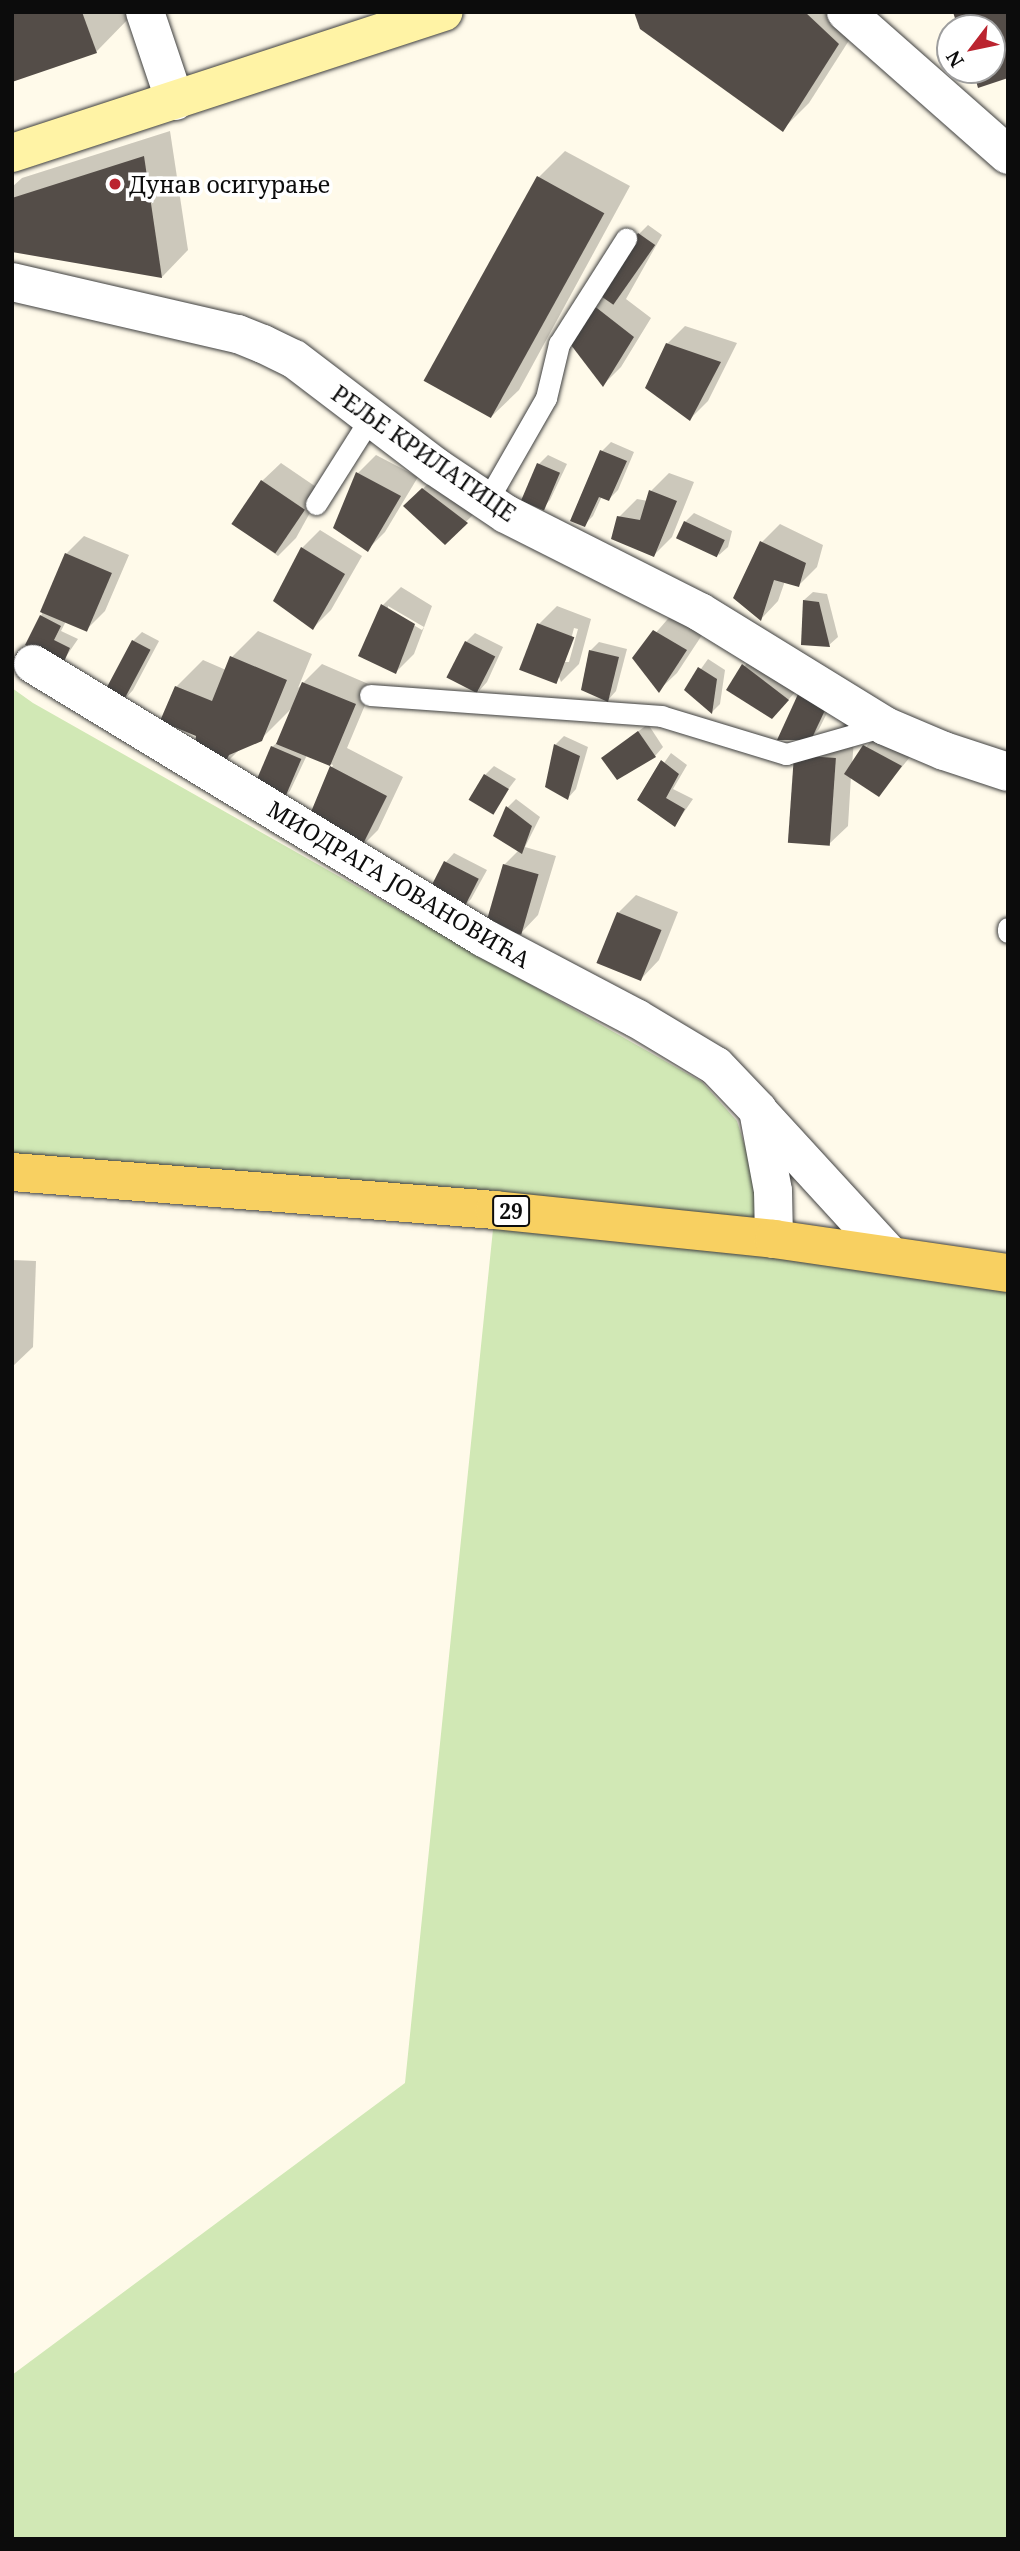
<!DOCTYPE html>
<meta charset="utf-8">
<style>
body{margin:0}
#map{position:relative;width:1020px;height:2551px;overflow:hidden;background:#fffaea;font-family:"Noto Serif",serif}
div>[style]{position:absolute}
.green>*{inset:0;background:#d1e8b5}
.shadow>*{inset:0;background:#0003}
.building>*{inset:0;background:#544d48;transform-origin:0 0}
.roads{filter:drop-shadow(0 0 2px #3f3f3f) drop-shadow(0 0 2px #3f3f3f)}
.lane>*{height:21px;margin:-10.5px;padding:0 10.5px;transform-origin:10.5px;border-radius:10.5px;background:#fff}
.street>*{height:38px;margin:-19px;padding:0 19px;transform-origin:19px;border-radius:19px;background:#fff}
.secondary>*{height:38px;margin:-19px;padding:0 19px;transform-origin:19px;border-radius:19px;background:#fff3a5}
.primary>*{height:38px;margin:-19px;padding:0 19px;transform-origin:19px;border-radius:19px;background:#f8d061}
.dots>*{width:19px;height:19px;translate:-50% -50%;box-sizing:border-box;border:4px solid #fff;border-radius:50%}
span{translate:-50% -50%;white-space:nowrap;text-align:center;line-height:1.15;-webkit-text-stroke:7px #fff;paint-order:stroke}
.shield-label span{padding:2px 5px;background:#fff;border:2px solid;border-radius:5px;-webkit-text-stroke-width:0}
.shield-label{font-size:21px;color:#0c0c0c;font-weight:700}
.poi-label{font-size:23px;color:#0c0c0c}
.left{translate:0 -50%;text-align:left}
.street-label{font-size:23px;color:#0c0c0c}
.frame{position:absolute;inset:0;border:14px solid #0c0c0c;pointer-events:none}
.north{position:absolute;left:936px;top:14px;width:70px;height:70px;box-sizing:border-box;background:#fff;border:2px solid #9e9e9e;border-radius:50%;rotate:238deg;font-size:19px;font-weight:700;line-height:28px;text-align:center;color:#0c0c0c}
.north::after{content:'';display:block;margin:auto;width:24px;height:32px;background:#bb242f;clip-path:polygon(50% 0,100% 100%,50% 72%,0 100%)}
</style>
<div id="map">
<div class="green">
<div style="clip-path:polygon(12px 688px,33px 703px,702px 1082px,737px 1121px,774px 1239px,1008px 1273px,1008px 2539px,12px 2539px,12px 2375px,405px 2083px,495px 1210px,12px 1172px)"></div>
</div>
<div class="shadow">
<div style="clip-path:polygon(12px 12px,135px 12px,96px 52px)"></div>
<div style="clip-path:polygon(636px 12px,859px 12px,864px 17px,809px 103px,783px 129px)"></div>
<div style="clip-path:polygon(170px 131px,188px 250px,162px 277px,12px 250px,12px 187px,22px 178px)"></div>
<div style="clip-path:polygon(565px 151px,630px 186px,519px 390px,492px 416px,539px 177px)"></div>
<div style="clip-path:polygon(648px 225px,662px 235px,626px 299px,651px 318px,621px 367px,603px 385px,595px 306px,607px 293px,639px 234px)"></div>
<div style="clip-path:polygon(685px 326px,737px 343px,708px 401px,690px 419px,667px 344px)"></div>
<div style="clip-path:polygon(611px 442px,634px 452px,618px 490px,609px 499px,602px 496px,593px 516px,584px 525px,602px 451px)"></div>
<div style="clip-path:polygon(376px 455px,418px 477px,385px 532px,367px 550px,358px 473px)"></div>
<div style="clip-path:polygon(548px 455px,567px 464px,550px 500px,541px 509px,522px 499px,539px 464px)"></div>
<div style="clip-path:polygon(281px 463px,322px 491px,296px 538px,278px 556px,233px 524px,262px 481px)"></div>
<div style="clip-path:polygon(669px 473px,694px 482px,672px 537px,654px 555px,619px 517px,637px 499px,648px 501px,651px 491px)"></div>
<div style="clip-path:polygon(432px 480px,475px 513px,445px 542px,405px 506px)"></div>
<div style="clip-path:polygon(694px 513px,732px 531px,728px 547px,719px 555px,685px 522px)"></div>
<div style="clip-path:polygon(780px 524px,823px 545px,817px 567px,799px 585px,785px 581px,778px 601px,761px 619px,735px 598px,762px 542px)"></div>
<div style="clip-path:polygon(320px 530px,362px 556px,331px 610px,313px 628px,276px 601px,302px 548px)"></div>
<div style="clip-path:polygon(84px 536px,129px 555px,105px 611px,87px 629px,66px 621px,61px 631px,78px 639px,63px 661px,41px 616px,66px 554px)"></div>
<div style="clip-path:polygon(evenodd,401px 587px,432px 606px,414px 654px,396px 672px,383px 605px,401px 587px,388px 606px,424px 627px,422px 630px,388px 610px,388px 606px)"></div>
<div style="clip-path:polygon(813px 592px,827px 594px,838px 637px,829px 645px,804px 600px)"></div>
<div style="clip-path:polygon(evenodd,557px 606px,591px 619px,579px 664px,561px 682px,539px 624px,557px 606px,574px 628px,578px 629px,569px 662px,565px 662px,574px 628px)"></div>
<div style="clip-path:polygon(673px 613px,704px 632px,677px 673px,659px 690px,634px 658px)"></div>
<div style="clip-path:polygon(258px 631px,312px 654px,298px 688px,322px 664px,373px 686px,347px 748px,403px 777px,378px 830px,360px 848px,308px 823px,333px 765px,307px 755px,290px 791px,282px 799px,272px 747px,280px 740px,294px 706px,261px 739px,242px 747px,220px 769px,198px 735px,176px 687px,203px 660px,226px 670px,232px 657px)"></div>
<div style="clip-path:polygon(142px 632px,159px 641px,133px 690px,125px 699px,133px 641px)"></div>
<div style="clip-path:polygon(475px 633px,503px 647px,487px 682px,479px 691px,466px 642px)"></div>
<div style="clip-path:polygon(599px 642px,627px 649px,616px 691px,608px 700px,590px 651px)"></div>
<div style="clip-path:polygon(752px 656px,797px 690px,781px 708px,728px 690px)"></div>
<div style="clip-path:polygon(708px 659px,725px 670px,720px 704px,712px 712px,686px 690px)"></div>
<div style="clip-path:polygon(835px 697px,819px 729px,811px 737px,854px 740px,852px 765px,874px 737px,910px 757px,879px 795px,851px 776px,848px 826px,829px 844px,812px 739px,779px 738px)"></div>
<div style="clip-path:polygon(648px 724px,663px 747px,655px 756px,603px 758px)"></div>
<div style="clip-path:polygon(564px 736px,588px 747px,576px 789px,568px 798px,555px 745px)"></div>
<div style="clip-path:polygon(671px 753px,687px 765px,673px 789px,693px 799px,675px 825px,639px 799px)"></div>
<div style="clip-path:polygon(494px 766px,516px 779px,491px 812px,472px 799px,485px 775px)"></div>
<div style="clip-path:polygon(516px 799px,540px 817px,525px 847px,556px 856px,538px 915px,520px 934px,504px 865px,519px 850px,507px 808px)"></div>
<div style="clip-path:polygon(454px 853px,487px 870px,471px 899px,462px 908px,446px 862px)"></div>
<div style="clip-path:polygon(636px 895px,678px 912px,659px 960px,641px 979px,618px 913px)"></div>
<div style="clip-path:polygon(12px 1260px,36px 1261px,33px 1347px,12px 1367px)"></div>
</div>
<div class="building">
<div style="clip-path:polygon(12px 12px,82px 12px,97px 53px,12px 82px)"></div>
<div style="clip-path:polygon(634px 12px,805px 12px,839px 44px,783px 132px,640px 29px)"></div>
<div style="clip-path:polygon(953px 12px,1008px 12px,1008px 78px,978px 88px,973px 70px,992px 70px,992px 28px,958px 28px)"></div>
<div style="clip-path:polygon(144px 156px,162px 278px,12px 252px,12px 198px)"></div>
<div style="left:537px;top:176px;width:77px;height:234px;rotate:29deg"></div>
<div style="left:638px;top:233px;width:21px;height:73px;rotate:35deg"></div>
<div style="clip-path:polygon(593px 305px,634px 337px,603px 387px,571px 345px)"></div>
<div style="clip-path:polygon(666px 343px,721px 362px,690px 421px,645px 388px)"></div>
<div style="clip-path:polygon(600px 450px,627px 461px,609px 501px,599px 497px,585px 527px,570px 521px)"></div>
<div style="left:537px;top:463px;width:25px;height:41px;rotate:23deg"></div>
<div style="clip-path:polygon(356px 472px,401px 496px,368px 552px,333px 528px)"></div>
<div style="left:261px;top:480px;width:53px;height:53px;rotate:34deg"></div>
<div style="clip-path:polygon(422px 488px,468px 523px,445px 545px,403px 506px)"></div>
<div style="clip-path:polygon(649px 490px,677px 501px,654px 557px,611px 539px,617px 516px,640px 520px)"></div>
<div style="left:684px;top:521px;width:45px;height:19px;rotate:25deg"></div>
<div style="clip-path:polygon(760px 541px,806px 563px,799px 587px,774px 580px,761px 621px,733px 598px)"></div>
<div style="clip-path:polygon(301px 547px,345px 574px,313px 630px,273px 601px)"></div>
<div style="left:65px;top:553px;width:51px;height:64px;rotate:23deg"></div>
<div style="clip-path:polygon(803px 600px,819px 602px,830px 647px,801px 645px)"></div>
<div style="clip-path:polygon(381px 604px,415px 624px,396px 674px,358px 656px)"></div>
<div style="clip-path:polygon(40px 615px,61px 626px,54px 640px,70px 648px,63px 664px,25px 645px)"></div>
<div style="left:537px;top:623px;width:40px;height:50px;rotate:21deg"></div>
<div style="clip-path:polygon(653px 630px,687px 650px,659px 693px,632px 658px)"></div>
<div style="left:132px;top:640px;width:21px;height:58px;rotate:28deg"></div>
<div style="left:465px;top:641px;width:34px;height:41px;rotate:27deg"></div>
<div style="clip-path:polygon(589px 650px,619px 657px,608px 702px,581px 690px)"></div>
<div style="clip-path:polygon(230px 656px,287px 680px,262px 741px,229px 755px,221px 771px,193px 757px,196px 736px,160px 721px,175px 686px,212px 701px)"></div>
<div style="clip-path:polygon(742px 664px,789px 700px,772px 719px,726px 690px)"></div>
<div style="clip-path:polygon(698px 667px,717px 679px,712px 714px,684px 690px)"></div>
<div style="clip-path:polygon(302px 682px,356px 704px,330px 766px,387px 796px,360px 850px,306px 824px,330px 766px,276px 744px)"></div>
<div style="clip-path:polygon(799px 692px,827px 706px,811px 740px,777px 740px)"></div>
<div style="clip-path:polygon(638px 731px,656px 757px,617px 780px,601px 758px)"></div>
<div style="clip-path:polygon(554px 744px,580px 756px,568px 800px,545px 787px)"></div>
<div style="clip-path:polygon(863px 745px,902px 766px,879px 797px,844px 774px)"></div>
<div style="left:271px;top:746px;width:33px;height:46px;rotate:23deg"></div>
<div style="left:794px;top:755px;width:42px;height:88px;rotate:4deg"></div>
<div style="clip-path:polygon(661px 760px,679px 774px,666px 798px,685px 809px,675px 827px,637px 800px)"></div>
<div style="left:484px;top:774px;width:29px;height:30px;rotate:31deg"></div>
<div style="clip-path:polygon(506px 806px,532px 826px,522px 854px,493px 836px)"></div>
<div style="left:444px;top:861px;width:39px;height:35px;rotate:27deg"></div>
<div style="left:503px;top:864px;width:37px;height:63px;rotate:16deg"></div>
<div style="left:617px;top:912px;width:48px;height:55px;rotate:22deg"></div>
</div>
<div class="roads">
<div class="lane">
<div style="left:487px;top:501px;width:119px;rotate:-60.2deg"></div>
<div style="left:546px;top:398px;width:56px;rotate:-76.5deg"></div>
<div style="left:559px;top:344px;width:125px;rotate:-57.5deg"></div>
<div style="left:316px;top:504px;width:103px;rotate:-57.7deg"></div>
<div style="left:370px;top:695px;width:292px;rotate:4.1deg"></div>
<div style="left:661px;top:716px;width:131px;rotate:16.9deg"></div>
<div style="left:786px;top:754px;width:103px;rotate:-15.8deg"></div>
<div style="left:1008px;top:928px;width:4px;rotate:90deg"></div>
</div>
<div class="street">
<div style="left:145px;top:12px;width:94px;rotate:71.4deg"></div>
<div style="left:846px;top:12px;width:216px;rotate:41.4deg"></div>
<div style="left:12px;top:282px;width:232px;rotate:13deg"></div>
<div style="left:238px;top:334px;width:27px;rotate:22deg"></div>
<div style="left:263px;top:344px;width:34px;rotate:26deg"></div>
<div style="left:294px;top:359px;width:178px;rotate:37.3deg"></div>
<div style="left:436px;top:467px;width:84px;rotate:33.9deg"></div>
<div style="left:506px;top:514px;width:217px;rotate:26.8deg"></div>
<div style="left:700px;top:612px;width:217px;rotate:31.6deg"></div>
<div style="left:885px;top:726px;width:64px;rotate:23deg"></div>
<div style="left:944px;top:751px;width:67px;rotate:18.2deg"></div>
<div style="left:33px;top:664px;width:528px;rotate:31.28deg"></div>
<div style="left:484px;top:938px;width:172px;rotate:27.8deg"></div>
<div style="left:636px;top:1018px;width:93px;rotate:31deg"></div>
<div style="left:716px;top:1066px;width:61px;rotate:46.3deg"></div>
<div style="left:758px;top:1110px;width:82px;rotate:79.5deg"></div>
<div style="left:773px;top:1191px;width:48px;rotate:88.8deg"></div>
<div style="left:759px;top:1112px;width:194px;rotate:47.5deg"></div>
</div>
<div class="secondary">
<div style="left:12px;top:153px;width:454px;rotate:-18.1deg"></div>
</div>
<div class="primary">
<div style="left:12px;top:1172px;width:484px;rotate:4.5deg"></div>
<div style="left:495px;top:1210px;width:281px;rotate:5.9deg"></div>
<div style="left:774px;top:1239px;width:236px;rotate:8.3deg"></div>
</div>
</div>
<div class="dots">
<div style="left:115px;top:184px;background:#bb242f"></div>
</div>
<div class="shield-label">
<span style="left:511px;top:1211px">29</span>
</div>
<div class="poi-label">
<span class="left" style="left:129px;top:184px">Дунав осигурање</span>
</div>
<div class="street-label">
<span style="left:424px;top:453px;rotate:35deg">РЕЉЕ КРИЛАТИЦЕ</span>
<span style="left:399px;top:884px;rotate:31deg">МИОДРАГА ЈОВАНОВИЋА</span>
</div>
<div class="frame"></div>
<div class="north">N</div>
</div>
